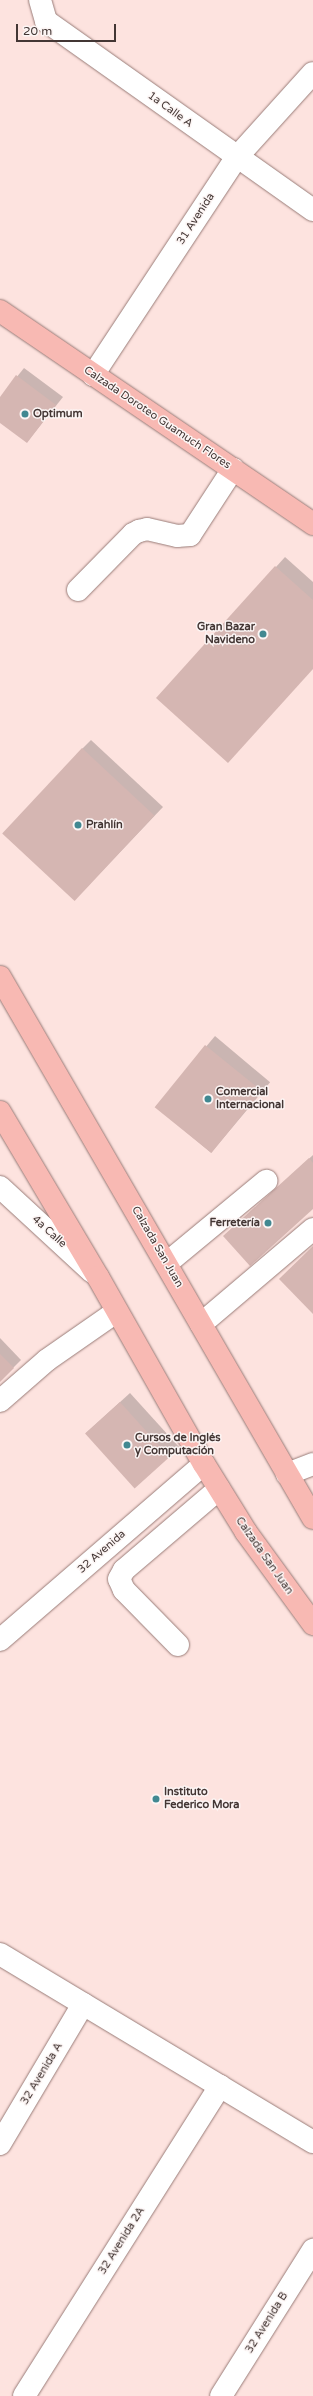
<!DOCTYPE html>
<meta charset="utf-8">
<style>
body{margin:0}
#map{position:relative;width:313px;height:2396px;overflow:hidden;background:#fde3df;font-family:"Varela Round",sans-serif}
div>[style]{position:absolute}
.shadow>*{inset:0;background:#0003;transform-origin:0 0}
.building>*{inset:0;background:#d5b6b2;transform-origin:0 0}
.roads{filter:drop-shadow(0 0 1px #997c78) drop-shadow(0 0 1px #997c78)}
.minor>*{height:22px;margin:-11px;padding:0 11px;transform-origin:11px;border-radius:11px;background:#fff}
.major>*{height:22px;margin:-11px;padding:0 11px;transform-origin:11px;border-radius:11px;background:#f8b9b3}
.dots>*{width:11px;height:11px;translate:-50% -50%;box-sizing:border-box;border:2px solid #fcf5f4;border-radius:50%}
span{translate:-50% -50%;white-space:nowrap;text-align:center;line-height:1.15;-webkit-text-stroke:3px #fcf5f4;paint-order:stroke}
.street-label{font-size:11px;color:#433634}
.poi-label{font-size:11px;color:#433634;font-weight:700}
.left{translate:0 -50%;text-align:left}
.right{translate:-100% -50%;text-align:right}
.scale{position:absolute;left:16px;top:24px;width:100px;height:18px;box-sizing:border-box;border:2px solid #433634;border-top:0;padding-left:5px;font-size:12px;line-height:14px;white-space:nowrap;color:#433634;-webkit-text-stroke:3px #fcf5f4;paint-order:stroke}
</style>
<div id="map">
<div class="shadow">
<div style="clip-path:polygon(24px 368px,63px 397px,27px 442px,0 421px,0 398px)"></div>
<div style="clip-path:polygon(285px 557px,313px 582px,313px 668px,157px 698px)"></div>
<div style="clip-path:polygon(91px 740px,163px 807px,84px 890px,82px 749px)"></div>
<div style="left:215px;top:1036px;width:72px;height:92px;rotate:40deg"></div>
<div style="clip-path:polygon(313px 1155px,313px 1208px,232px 1229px)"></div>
<div style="clip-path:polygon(0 1338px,21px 1360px,0 1381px)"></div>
<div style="clip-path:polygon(130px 1393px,179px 1447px,169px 1456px,86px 1433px)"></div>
</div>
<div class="building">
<div style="clip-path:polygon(16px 375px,56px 405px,27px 443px,0 423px,0 397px)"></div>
<div style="clip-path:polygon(275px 566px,313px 600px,313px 669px,228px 763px,156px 698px)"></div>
<div style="left:82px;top:748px;width:99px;height:117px;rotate:43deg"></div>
<div style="left:205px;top:1045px;width:73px;height:80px;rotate:39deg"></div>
<div style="clip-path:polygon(309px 1158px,313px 1163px,313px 1209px,250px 1266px,223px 1236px)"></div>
<div style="clip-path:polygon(313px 1246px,313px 1314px,279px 1279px)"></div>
<div style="clip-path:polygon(0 1354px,14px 1368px,0 1382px)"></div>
<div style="left:120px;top:1402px;width:74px;height:47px;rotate:48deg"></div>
</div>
<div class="roads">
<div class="minor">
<div style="left:40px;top:0;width:22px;rotate:74deg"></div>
<div style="left:46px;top:21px;width:327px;rotate:35.3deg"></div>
<div style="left:93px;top:375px;width:261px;rotate:-56.6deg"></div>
<div style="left:237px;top:157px;width:113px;rotate:-47.9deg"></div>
<div style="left:78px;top:590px;width:78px;rotate:-45.5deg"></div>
<div style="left:133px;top:534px;width:7px;rotate:-27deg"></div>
<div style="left:139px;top:531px;width:8px;rotate:-14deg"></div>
<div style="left:147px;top:529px;width:31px;rotate:13deg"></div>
<div style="left:177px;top:536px;width:13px;rotate:-4deg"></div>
<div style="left:190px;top:535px;width:79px;rotate:-56.9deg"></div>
<div style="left:0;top:1187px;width:125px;rotate:42.7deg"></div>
<div style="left:167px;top:1263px;width:129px;rotate:-39.6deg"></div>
<div style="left:201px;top:1324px;width:147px;rotate:-40.3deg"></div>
<div style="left:0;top:1401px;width:62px;rotate:-41.1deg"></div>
<div style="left:47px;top:1360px;width:84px;rotate:-34.8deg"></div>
<div style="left:287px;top:1474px;width:28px;rotate:-21deg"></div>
<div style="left:0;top:1640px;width:269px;rotate:-40.8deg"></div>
<div style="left:178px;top:1645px;width:77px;rotate:-134.5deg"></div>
<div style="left:124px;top:1590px;width:12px;rotate:-114deg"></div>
<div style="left:119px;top:1579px;width:10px;rotate:-61deg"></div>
<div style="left:124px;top:1570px;width:125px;rotate:-40.5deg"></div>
<div style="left:0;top:1954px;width:365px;rotate:31deg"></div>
<div style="left:0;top:2144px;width:163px;rotate:-59.3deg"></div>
<div style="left:24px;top:2396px;width:367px;rotate:-57.7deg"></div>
<div style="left:221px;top:2396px;width:173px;rotate:-57.8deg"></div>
</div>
<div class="major">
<div style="left:0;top:311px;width:379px;rotate:34.2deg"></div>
<div style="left:0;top:977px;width:625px;rotate:59.95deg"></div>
<div style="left:0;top:1112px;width:192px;rotate:59.3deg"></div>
<div style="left:98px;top:1277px;width:215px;rotate:60.5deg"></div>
<div style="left:204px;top:1464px;width:80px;rotate:58.3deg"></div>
<div style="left:246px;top:1532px;width:114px;rotate:53.9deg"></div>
</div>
</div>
<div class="dots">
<div style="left:25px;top:414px;background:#418891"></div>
<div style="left:263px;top:634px;background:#418891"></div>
<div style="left:78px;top:825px;background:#418891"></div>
<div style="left:208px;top:1099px;background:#418891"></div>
<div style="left:268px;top:1223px;background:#418891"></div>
<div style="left:127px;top:1445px;background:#418891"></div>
<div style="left:156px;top:1799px;background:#418891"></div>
</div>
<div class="street-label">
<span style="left:170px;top:110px;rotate:36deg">1a Calle A</span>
<span style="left:196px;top:219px;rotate:-57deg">31 Avenida</span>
<span style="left:157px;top:418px;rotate:34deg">Calzada Doroteo Guamuch Flores</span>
<span style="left:49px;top:1232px;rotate:42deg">4a Calle</span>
<span style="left:157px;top:1247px;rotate:60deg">Calzada San Juan</span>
<span style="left:102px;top:1552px;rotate:-41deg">32 Avenida</span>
<span style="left:264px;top:1556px;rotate:55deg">Calzada San Juan</span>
<span style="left:42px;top:2074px;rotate:-59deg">32 Avenida A</span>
<span style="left:122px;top:2241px;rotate:-58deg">32 Avenida 2A</span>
<span style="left:267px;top:2323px;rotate:-58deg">32 Avenida B</span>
</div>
<div class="poi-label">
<span class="left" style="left:33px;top:414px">Optimum</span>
<span class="right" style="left:255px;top:634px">Gran Bazar<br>Navideno</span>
<span class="left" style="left:86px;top:825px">Prahlín</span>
<span class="left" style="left:216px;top:1099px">Comercial<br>Internacional</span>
<span class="right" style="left:260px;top:1223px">Ferretería</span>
<span class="left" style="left:135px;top:1445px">Cursos de Inglés<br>y Computación</span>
<span class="left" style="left:164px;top:1799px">Instituto<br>Federico Mora</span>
</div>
<div class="scale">20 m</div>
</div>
